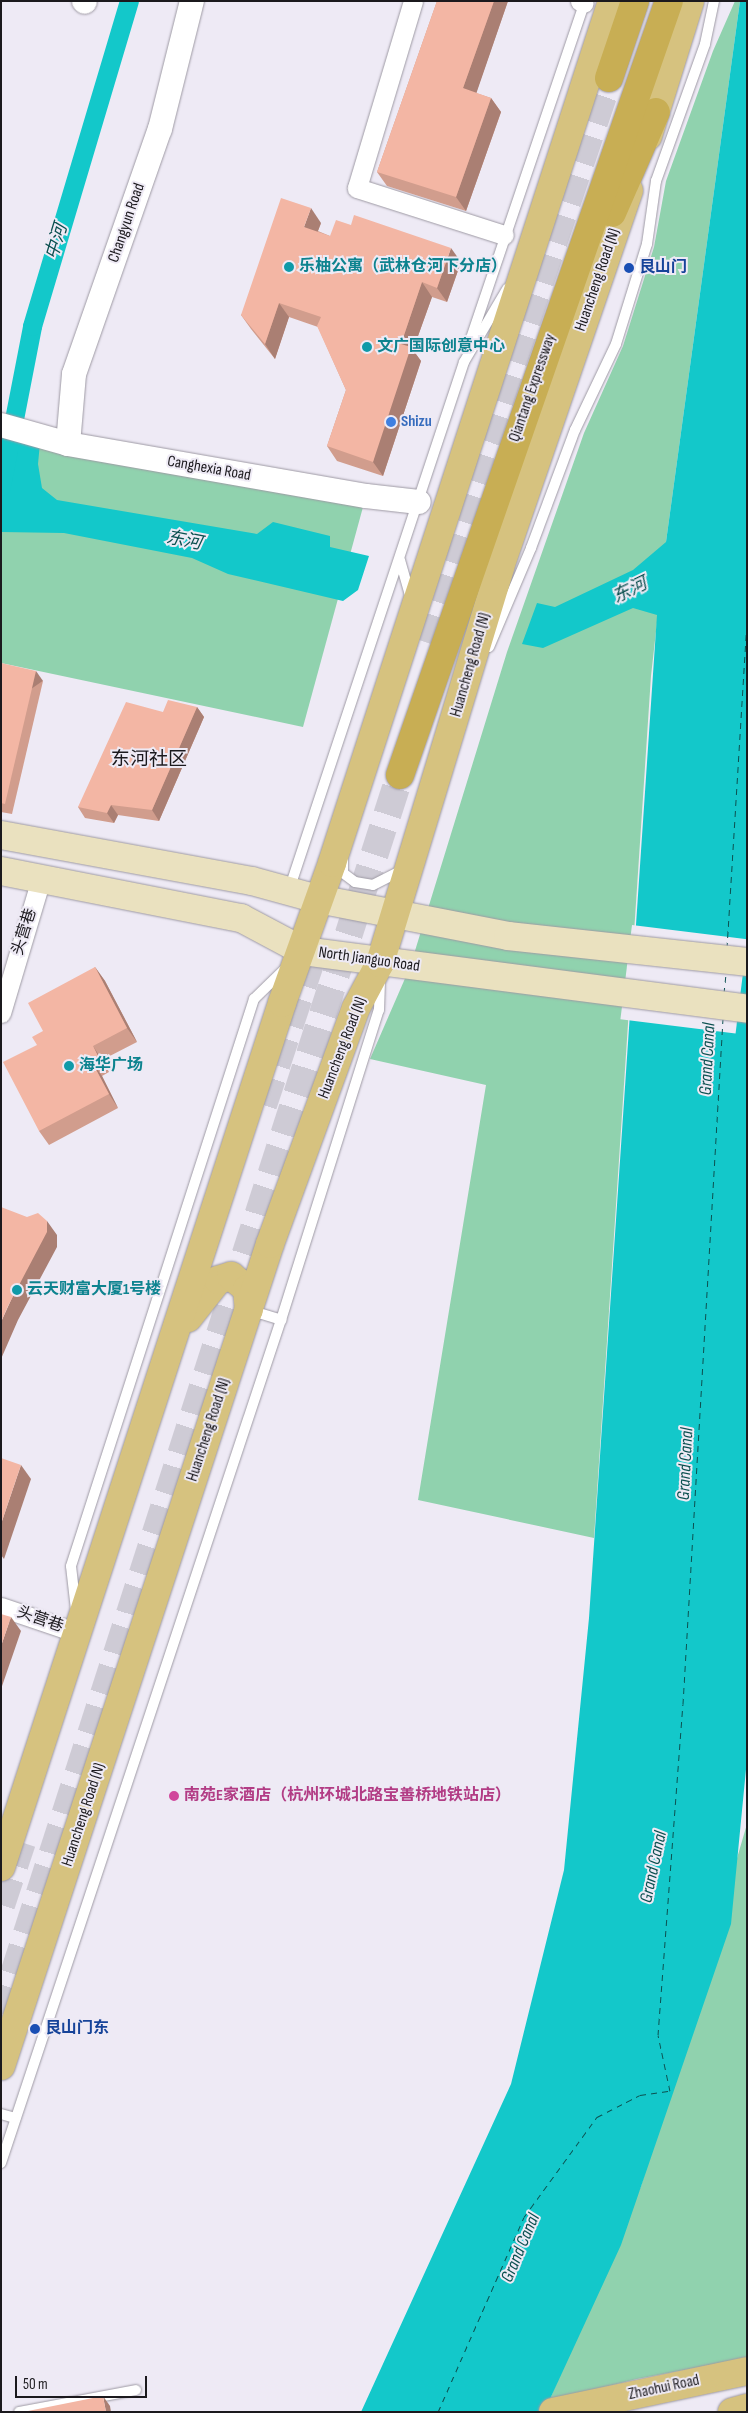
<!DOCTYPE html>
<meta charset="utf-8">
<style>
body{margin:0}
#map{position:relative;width:748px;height:2413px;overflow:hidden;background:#eeeaf5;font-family:"Sofia Sans Condensed","Noto Sans SC",sans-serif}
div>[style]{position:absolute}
.green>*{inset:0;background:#90d2ae}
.water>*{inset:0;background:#13c8ca}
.pier>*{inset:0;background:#eeeaf5;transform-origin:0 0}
.canal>*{height:19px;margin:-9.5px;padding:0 9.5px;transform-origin:9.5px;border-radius:9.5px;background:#13c8ca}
.ferry>*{height:1px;margin-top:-0.5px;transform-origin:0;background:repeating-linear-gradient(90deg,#0b5050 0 6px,transparent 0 11px)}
.trunk-tunnel>*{height:28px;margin-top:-14px;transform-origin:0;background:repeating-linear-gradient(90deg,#cecbd5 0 28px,transparent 0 42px)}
.roads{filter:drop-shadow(0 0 1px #9e9aa4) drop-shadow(0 0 1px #9e9aa4)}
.service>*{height:10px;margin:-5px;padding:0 5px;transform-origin:5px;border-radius:5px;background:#fff}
.minor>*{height:19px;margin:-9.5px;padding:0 9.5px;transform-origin:9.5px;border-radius:9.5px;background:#fff}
.tertiary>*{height:24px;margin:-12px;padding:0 12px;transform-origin:12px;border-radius:12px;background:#fff}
.secondary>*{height:28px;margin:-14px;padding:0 14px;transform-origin:14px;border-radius:14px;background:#eae1bf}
.primary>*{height:28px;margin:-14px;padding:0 14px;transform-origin:14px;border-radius:14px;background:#d6c27f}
.trunk>*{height:28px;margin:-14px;padding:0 14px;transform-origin:14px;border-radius:14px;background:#c8ae54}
.wall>*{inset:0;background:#d19d8d}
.shaded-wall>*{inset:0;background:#aa7f73;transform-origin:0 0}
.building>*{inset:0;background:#f3b6a4}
.dots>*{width:14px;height:14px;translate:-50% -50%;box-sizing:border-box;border:2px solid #eeeaf5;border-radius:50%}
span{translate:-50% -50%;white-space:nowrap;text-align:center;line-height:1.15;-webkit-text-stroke:4px #eeeaf5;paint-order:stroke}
.street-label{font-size:16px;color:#1b191d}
.culture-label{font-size:16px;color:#0d838f;font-weight:700}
.left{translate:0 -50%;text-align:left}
.transit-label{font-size:16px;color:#164399;font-weight:700}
.shop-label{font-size:16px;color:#366cbe;font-weight:700}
.hotel-label{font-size:16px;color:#b23c85;font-weight:700}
.water-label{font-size:18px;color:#0b5050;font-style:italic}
.quarter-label{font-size:19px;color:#1b191d}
.frame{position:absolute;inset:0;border:2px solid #1b191d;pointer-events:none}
.scale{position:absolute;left:15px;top:2376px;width:132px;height:22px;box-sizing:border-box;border:2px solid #1b191d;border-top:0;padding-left:6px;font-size:15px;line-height:18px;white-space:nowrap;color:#1b191d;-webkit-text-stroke:4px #eeeaf5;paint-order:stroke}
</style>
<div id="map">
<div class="green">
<div style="clip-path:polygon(735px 1px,740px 1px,666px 542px,651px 676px,594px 1538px,418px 1500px,486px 1085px,370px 1059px,410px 967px,507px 652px,584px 433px,623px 346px,654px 247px,666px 181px,713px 51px)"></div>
<div style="clip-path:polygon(1px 425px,366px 496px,303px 727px,1px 663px)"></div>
<div style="clip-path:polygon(747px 1824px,747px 2358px,637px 2379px,549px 2401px,641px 2186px)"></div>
</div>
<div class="water">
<div style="clip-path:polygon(740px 1px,747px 1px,747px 1759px,731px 1924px,621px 2245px,544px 2412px,361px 2412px,511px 2084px,564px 1870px,589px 1618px,657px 615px,633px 608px,543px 648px,522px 644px,537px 603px,555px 607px,633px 570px,666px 542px)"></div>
<div style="clip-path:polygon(5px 434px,40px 443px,38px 464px,42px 488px,57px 500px,257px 534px,273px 522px,330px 536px,330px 547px,369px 556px,358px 590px,343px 601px,228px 574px,192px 558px,64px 533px,1px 532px,1px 449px)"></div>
</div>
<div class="pier">
<div style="left:632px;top:925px;width:116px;height:95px;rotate:7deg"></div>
</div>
<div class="canal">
<div style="left:1px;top:486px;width:163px;rotate:-79deg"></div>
<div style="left:32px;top:326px;width:339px;rotate:-73.4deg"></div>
</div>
<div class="ferry">
<div style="left:727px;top:948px;width:330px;rotate:-86.5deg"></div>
<div style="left:724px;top:993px;width:19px;rotate:-84deg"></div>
<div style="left:438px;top:2412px;width:213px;rotate:-66.2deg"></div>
<div style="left:524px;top:2217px;width:124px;rotate:-53.9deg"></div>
<div style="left:597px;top:2117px;width:48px;rotate:-27.1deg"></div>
<div style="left:640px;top:2095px;width:30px;rotate:-8deg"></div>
<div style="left:670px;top:2091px;width:57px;rotate:-102.1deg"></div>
<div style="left:658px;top:2035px;width:332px;rotate:-85.7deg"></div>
<div style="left:683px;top:1704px;width:686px;rotate:-86.66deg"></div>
</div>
<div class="trunk-tunnel">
<div style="left:419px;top:640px;width:593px;rotate:-71.32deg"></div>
<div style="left:263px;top:1105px;width:168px;rotate:-71.6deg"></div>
<div style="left:1px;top:1905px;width:66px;rotate:-71.6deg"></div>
<div style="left:1px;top:2014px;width:1302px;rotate:-72.15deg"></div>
</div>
<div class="roads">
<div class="service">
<div style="left:469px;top:344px;width:362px;rotate:-71.3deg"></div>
<div style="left:400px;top:560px;width:41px;rotate:74.2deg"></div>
<div style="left:489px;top:647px;width:108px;rotate:-67deg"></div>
<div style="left:531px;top:548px;width:126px;rotate:-69.6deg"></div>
<div style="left:575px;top:430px;width:95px;rotate:-64.5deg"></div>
<div style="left:616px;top:344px;width:105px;rotate:-72.8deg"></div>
<div style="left:647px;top:244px;width:64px;rotate:-81.9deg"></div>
<div style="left:656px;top:181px;width:145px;rotate:-70.3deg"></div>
<div style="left:705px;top:44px;width:44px;rotate:-78.2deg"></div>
<div style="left:343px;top:858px;width:15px;rotate:90deg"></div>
<div style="left:343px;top:873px;width:15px;rotate:37deg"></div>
<div style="left:355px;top:882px;width:18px;rotate:9deg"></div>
<div style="left:373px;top:885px;width:28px;rotate:-27deg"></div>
<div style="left:398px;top:872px;width:7px;rotate:-56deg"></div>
<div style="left:289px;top:890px;width:556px;rotate:-71.66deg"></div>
<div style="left:464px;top:362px;width:85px;rotate:-59.5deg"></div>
<div style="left:249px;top:1310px;width:34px;rotate:17deg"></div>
<div style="left:76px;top:1610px;width:44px;rotate:-96.5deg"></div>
<div style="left:71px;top:1566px;width:596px;rotate:-72.11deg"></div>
<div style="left:254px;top:999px;width:45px;rotate:-44.1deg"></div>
<div style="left:1px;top:2114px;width:15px;rotate:16deg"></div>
<div style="left:1px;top:2163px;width:888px;rotate:-71.63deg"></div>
<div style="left:281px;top:1320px;width:325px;rotate:-72.5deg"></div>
<div style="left:379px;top:1010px;width:29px;rotate:-88deg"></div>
<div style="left:19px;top:2412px;width:119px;rotate:-10.6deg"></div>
</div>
<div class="minor">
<div style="left:413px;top:1px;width:195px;rotate:106.7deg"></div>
<div style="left:357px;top:188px;width:154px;rotate:17.7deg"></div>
<div style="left:580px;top:1px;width:4px;rotate:27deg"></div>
<div style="left:1px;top:1013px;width:140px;rotate:-73.4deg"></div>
<div style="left:1px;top:1607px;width:81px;rotate:18.7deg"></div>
</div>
<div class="tertiary">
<div style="left:84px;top:1px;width:1px;rotate:45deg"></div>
<div style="left:1px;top:425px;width:70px;rotate:15.8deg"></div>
<div style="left:68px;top:444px;width:303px;rotate:9.9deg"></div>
<div style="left:366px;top:496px;width:53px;rotate:6.5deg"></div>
<div style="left:68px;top:444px;width:70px;rotate:-85.1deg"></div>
<div style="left:74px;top:374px;width:260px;rotate:-70.7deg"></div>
<div style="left:160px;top:129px;width:132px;rotate:-76deg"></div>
</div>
<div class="secondary">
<div style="left:1px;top:835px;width:255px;rotate:10.4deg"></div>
<div style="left:252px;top:881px;width:68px;rotate:15.3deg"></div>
<div style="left:318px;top:899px;width:194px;rotate:11deg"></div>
<div style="left:508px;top:936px;width:240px;rotate:6.2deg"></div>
<div style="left:1px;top:871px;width:245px;rotate:11.1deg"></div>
<div style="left:241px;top:918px;width:70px;rotate:28deg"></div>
<div style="left:303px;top:951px;width:448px;rotate:7.4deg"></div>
</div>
<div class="primary">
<div style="left:648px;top:136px;width:141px;rotate:-72.7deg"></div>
<div style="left:188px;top:1318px;width:48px;rotate:-51.7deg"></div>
<div style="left:218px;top:1280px;width:14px;rotate:-17deg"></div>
<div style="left:231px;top:1276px;width:21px;rotate:39deg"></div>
<div style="left:247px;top:1289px;width:21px;rotate:85deg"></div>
<div style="left:1px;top:1867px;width:909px;rotate:-71.98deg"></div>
<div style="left:282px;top:1003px;width:149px;rotate:-70.3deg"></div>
<div style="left:332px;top:863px;width:906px;rotate:-72deg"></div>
<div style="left:1px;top:2066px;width:865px;rotate:-71.88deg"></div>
<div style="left:270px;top:1244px;width:251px;rotate:-70deg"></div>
<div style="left:356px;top:1008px;width:51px;rotate:-61.9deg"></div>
<div style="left:380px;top:963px;width:414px;rotate:-73.1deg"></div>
<div style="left:500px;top:567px;width:398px;rotate:-71.1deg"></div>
<div style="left:553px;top:2412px;width:198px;rotate:-11.9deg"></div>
<div style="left:732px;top:2412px;width:16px;rotate:-15deg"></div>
</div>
<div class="trunk">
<div style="left:609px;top:78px;width:81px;rotate:-71.3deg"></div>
<div style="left:612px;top:213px;width:110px;rotate:-66.5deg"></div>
<div style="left:400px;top:775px;width:819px;rotate:-70.84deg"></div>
</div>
</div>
<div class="wall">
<div style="clip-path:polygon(437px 1px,508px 1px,476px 93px,491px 98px,501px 112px,466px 211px,387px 186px,377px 172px)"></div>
<div style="clip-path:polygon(321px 223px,318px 231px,330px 236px,461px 262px,447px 302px,432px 297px,413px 350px,421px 361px,383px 476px,337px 461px,327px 446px,346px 390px,318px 327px,289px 317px,275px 359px,251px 329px,241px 315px)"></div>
<div style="clip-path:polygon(1px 663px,43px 681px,12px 814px,1px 812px)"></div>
<div style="clip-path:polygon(197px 707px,204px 717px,159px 821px,118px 815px,114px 823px,85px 818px,78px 807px,163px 712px)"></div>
<div style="clip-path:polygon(95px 967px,105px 981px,137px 1042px,102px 1060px,109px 1072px,102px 1076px,118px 1108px,49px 1145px,39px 1131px,43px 1031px)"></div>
</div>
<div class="shaded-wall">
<div style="clip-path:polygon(494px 1px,508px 1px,473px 103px,463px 88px)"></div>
<div style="clip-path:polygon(491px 98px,501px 112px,466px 211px,456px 197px)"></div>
<div style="clip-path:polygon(311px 208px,321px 223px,314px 241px,304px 227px)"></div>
<div style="clip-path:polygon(451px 248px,461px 262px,447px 302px,437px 288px)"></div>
<div style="clip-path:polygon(422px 282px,432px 297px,413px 350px,421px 361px,383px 476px,373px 462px,401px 344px)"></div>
<div style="clip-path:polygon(279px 303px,289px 317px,275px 359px,265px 344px)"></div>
<div style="left:36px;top:671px;width:12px;height:137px;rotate:55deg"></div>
<div style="clip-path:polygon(197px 707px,204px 717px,159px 821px,152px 810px)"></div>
<div style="clip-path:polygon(111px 805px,118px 815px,114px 823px,107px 813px)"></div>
<div style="clip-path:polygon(95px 967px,105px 981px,137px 1042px,127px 1028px)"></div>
<div style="clip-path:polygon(93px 1046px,102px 1060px,109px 1072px,99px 1058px)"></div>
<div style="clip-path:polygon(92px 1062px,102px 1076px,118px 1108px,109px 1094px)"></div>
<div style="clip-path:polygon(47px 1221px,57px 1235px,57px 1247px,18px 1320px,1px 1359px,1px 1322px)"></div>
<div style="clip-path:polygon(21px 1465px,31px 1479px,4px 1559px,1px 1555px,1px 1524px)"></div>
<div style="clip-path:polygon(11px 1617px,21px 1631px,1px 1689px,1px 1646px)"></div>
<div style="clip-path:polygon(103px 2396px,110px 2406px,111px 2412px,106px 2412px)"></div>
</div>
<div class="building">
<div style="clip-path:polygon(437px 1px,494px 1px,463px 88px,491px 98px,456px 197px,377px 172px)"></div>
<div style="clip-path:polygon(281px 198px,311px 208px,304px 227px,330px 236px,336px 220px,351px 225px,354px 215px,451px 248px,437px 288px,422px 282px,401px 344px,411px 347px,373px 462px,327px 446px,346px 390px,317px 326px,321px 317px,279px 303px,265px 344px,241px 315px)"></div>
<div style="clip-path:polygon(1px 663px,36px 671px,5px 804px,1px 803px)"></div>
<div style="clip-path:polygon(168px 700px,197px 707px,152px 810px,111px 805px,107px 813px,78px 807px,126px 702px,163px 712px)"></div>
<div style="clip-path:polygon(95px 967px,127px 1028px,93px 1046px,99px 1058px,92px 1062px,109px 1094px,39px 1131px,3px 1062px,37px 1045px,32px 1037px,43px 1031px,28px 1003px)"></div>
<div style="clip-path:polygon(1px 1207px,27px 1217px,38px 1213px,47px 1221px,47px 1232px,8px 1306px,1px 1322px)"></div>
<div style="clip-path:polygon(1px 1458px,21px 1465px,1px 1524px)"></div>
<div style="clip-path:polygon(1px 1614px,11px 1617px,1px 1646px)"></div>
<div style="clip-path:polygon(103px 2396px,106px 2412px,23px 2412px)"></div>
</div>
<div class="dots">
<div style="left:289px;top:267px;background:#0f9aa8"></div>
<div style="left:629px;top:268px;background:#1a4fb4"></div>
<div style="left:367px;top:347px;background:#0f9aa8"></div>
<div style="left:391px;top:422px;background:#3f7fe0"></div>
<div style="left:69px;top:1066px;background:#0f9aa8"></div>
<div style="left:17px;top:1290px;background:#0f9aa8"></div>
<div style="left:174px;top:1796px;background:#d1479c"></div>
<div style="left:35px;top:2029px;background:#1a4fb4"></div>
</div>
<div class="street-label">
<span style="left:127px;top:223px;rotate:-71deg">Changyun Road</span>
<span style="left:598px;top:280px;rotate:-71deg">Huancheng Road (N)</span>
<span style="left:533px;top:388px;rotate:-71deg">Qiantang Expressway</span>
<span style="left:209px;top:469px;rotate:10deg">Canghexia Road</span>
<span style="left:471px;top:665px;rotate:-74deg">Huancheng Road (N)</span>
<span style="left:25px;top:932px;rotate:-73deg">头营巷</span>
<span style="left:369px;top:960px;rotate:8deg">North Jianguo Road</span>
<span style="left:343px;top:1048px;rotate:-69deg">Huancheng Road (N)</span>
<span style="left:209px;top:1430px;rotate:-72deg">Huancheng Road (N)</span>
<span style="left:40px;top:1620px;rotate:19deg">头营巷</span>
<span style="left:84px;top:1815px;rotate:-72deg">Huancheng Road (N)</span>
<span style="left:664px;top:2388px;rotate:-12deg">Zhaohui Road</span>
</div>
<div class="culture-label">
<span class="left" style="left:299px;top:267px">乐柚公寓（武林仓河下分店）</span>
<span class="left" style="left:377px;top:347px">文广国际创意中心</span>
<span class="left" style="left:79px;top:1066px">海华广场</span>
<span class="left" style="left:27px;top:1290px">云天财富大厦1号楼</span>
</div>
<div class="transit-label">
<span class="left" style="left:639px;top:268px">艮山门</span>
<span class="left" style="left:45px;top:2029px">艮山门东</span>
</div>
<div class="shop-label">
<span class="left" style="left:401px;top:422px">Shizu</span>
</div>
<div class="hotel-label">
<span class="left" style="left:184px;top:1796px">南苑E家酒店（杭州环城北路宝善桥地铁站店）</span>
</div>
<div class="water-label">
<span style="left:57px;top:242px;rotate:-73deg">中河</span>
<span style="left:184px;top:541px;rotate:11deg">东河</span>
<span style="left:630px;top:591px;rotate:-26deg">东河</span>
<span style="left:708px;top:1059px;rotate:-87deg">Grand Canal</span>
<span style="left:686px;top:1464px;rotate:-87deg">Grand Canal</span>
<span style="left:654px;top:1867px;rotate:-78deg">Grand Canal</span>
<span style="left:521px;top:2248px;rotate:-67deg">Grand Canal</span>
</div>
<div class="quarter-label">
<span style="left:149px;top:760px">东河社区</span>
</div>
<div class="frame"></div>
<div class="scale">50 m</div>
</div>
